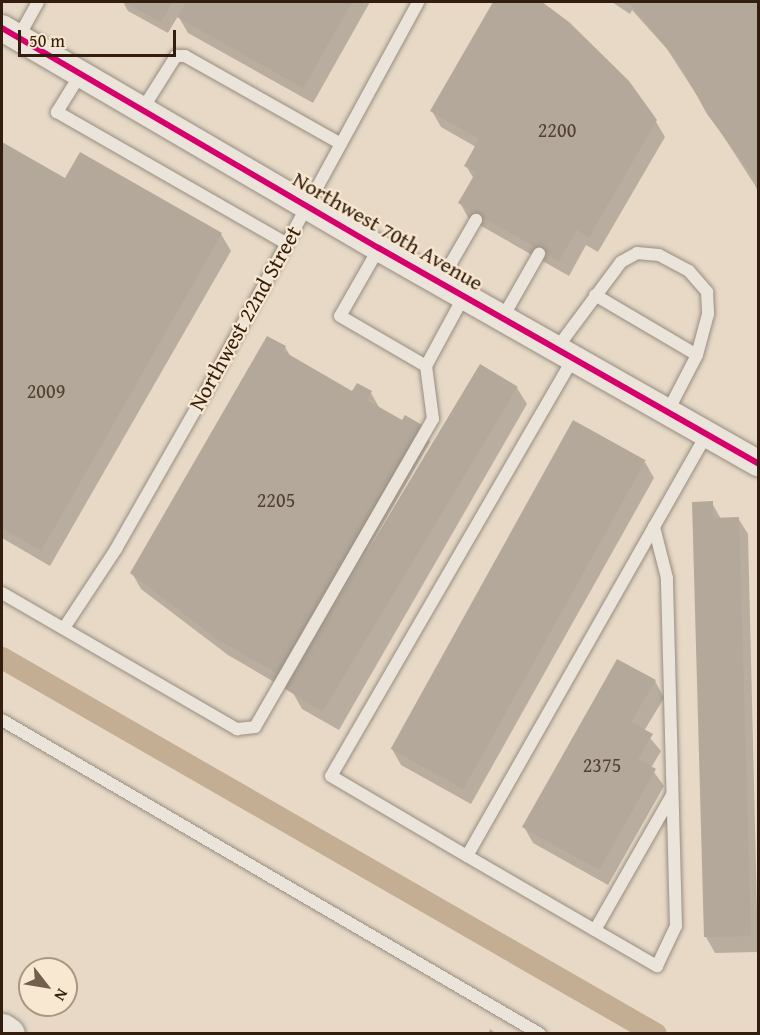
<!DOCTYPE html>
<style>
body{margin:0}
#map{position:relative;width:760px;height:1035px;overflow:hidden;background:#e7d9c6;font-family:"Gentium Book Plus",serif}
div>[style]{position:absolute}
.shadow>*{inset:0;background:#0003}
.canal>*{height:22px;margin:-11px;padding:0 11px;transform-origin:11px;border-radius:11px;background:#c3ae94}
.building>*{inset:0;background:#b3a89a;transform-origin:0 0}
.roads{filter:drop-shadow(0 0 2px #978d80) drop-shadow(0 0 2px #978d80)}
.lane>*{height:12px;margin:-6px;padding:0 6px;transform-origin:6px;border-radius:6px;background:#eae4da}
.street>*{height:26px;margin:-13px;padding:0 13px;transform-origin:13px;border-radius:13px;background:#eae4da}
.secondary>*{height:33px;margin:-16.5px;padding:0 16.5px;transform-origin:16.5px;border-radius:16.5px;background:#eae4da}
.cycleway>*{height:6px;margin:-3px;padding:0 3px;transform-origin:3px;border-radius:3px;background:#d6006c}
span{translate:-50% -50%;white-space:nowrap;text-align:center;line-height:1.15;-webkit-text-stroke:4.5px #f8e8d1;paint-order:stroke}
.number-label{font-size:20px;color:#534031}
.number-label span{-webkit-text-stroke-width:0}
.street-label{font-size:22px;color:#331d0e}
.frame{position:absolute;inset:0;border:3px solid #331d0e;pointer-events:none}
.north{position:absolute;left:18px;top:957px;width:60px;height:60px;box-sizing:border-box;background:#f8e8d1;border:2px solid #a99783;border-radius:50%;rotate:121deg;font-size:16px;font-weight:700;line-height:24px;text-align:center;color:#331d0e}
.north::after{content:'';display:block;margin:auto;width:21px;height:27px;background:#725f4e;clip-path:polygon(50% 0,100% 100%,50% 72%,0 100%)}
.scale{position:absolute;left:18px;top:30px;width:158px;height:27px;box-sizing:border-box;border:3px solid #331d0e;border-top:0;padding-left:8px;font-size:18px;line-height:21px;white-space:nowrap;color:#331d0e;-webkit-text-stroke:4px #f8e8d1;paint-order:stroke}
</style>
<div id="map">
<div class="shadow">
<div style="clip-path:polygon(123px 2px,370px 2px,313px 103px,188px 33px,178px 16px,168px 33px,128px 11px)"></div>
<div style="clip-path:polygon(495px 2px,537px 2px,568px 23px,655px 120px,665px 137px,598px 252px,586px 245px,569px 276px,469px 219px,460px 203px,474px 179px,466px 166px,476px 147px,441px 127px,432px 111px)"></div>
<div style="clip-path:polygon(612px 2px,758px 2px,758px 190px,667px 49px,632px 10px,630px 14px)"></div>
<div style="clip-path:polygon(2px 143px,66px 180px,80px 154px,221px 234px,231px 251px,50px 566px,2px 538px)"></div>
<div style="clip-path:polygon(285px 347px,291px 357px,353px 393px,371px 393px,380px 409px,402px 422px,421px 426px,430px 442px,288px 690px,228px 655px,141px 589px,132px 573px)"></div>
<div style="clip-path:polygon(517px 388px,527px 404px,339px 730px,302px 709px,293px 693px)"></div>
<div style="clip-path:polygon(645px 462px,654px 478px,471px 804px,401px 765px,392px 749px)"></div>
<div style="clip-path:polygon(712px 503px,721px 519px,738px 518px,748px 534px,758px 952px,715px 953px,706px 937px,693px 504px)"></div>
<div style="clip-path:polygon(655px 681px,664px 698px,644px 731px,661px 751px,651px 768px,664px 786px,608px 885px,533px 843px,524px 827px)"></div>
<div style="clip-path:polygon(490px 1029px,497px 1034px,488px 1034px)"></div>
</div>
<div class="canal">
<div style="left:2px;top:658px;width:754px;rotate:29.9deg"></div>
</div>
<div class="building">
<div style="clip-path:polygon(124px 2px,173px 2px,161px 22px)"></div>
<div style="clip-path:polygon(186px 2px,352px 2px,303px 88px,177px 17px)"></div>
<div style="clip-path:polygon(493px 2px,542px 2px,569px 22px,629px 81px,657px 120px,589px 237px,577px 230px,559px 261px,458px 203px,476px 172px,464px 166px,479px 139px,430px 111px)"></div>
<div style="clip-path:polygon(628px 2px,758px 2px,758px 193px,752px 175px,707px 114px,679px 63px)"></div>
<div style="clip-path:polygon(2px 142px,65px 178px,80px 152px,222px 233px,41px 551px,2px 528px)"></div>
<div style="clip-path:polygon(267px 336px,286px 346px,283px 351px,352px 391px,357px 383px,372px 391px,367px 400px,402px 420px,405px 415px,422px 425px,278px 674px,217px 639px,130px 573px)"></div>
<div style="left:480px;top:364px;width:44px;height:379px;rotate:31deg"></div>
<div style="left:573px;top:420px;width:83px;height:376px;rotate:29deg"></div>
<div style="clip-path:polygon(713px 501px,713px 518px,739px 517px,751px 936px,704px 937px,692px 502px)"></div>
<div style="clip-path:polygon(617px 659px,656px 680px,631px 722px,653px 734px,638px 759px,656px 769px,599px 870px,522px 827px)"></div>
</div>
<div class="roads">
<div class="lane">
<div style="left:18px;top:38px;width:41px;rotate:-60.9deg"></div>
<div style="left:80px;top:75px;width:44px;rotate:121.9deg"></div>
<div style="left:57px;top:112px;width:264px;rotate:29.8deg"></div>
<div style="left:142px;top:110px;width:64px;rotate:-57.8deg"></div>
<div style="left:176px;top:56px;width:9px"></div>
<div style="left:185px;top:56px;width:179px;rotate:29.4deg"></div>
<div style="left:379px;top:248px;width:78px;rotate:119.8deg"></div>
<div style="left:340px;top:316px;width:99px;rotate:30.2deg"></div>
<div style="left:440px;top:282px;width:72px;rotate:-59.9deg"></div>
<div style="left:595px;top:295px;width:118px;rotate:30.5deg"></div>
<div style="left:503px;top:317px;width:73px;rotate:-60.3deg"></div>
<div style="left:557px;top:348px;width:107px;rotate:-53.3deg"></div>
<div style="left:621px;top:262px;width:18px;rotate:-29deg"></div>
<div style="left:637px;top:253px;width:22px;rotate:5deg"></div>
<div style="left:659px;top:255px;width:34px;rotate:28deg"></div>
<div style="left:689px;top:271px;width:28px;rotate:49deg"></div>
<div style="left:707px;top:292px;width:22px;rotate:87deg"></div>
<div style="left:708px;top:314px;width:42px;rotate:105deg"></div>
<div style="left:697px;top:355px;width:63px;rotate:117.4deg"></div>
<div style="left:574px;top:357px;width:484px;rotate:120.1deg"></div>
<div style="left:331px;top:776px;width:158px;rotate:30.5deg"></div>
<div style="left:467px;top:856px;width:486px;rotate:-60.4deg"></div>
<div style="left:2px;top:593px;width:272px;rotate:30.1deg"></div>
<div style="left:237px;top:729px;width:18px;rotate:-6deg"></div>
<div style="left:255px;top:727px;width:356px;rotate:-60deg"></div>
<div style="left:433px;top:419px;width:53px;rotate:-97.5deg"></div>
<div style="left:426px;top:366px;width:80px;rotate:-61.5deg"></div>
<div style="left:64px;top:628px;width:95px;rotate:-56.6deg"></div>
<div style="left:116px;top:549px;width:190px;rotate:-60.3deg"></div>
<div style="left:210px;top:384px;width:435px;rotate:-61.4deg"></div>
<div style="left:2px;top:720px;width:623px;rotate:30.27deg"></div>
<div style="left:467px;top:856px;width:220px;rotate:30.1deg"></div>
<div style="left:657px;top:966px;width:44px;rotate:-64.6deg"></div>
<div style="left:676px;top:926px;width:348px;rotate:-91.5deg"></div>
<div style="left:667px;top:578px;width:53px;rotate:-104.3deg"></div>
<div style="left:595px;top:930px;width:155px;rotate:-60.3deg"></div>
</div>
<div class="street">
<div style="left:2px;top:28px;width:436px;rotate:30.3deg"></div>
<div style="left:379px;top:248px;width:436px;rotate:29.6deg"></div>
</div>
<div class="secondary">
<div style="left:2px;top:1030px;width:7px;rotate:34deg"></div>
</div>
</div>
<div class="cycleway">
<div style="left:2px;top:28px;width:436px;rotate:30.3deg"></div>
<div style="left:379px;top:248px;width:436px;rotate:29.6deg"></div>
</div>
<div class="number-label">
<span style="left:557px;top:129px">2200</span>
<span style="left:46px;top:390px">2009</span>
<span style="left:276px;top:499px">2205</span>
<span style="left:602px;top:764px">2375</span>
</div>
<div class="street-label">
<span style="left:388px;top:231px;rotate:30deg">Northwest 70th Avenue</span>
<span style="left:245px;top:318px;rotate:-61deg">Northwest 22nd Street</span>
</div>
<div class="frame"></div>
<div class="north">N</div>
<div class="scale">50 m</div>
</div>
